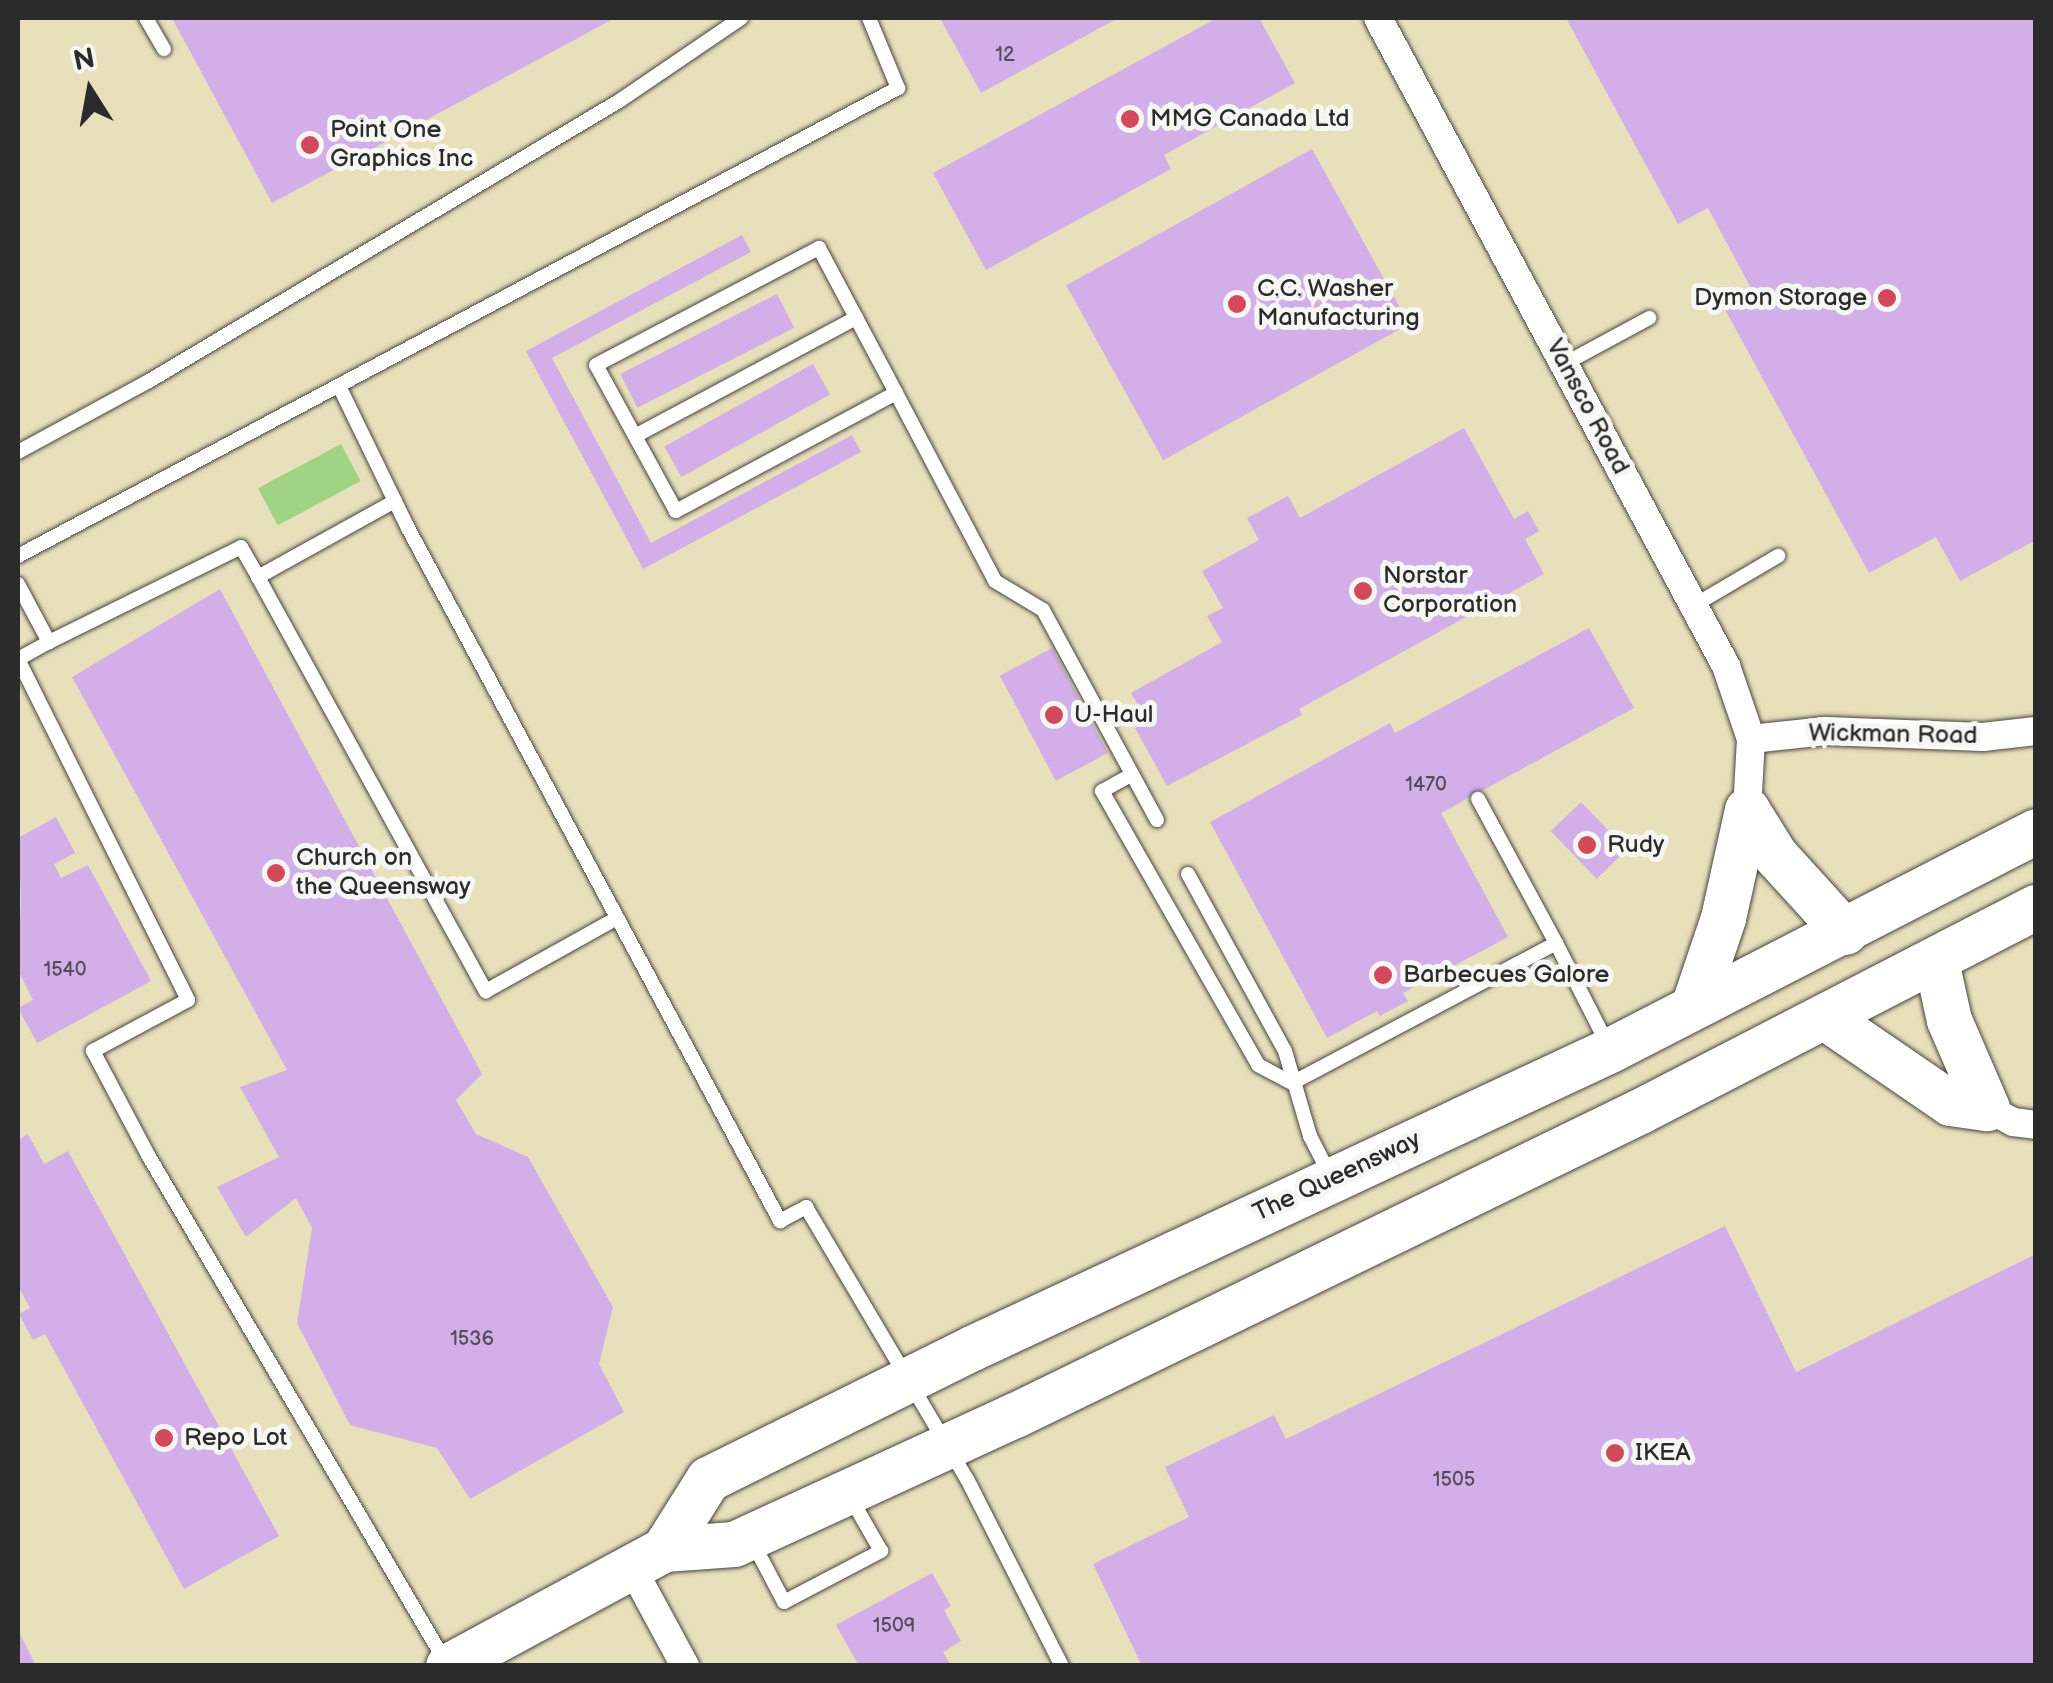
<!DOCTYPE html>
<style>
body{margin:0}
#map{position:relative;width:2053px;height:1683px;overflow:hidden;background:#e8dfbb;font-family:"Balsamiq Sans",sans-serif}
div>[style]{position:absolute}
.green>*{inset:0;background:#9fd485;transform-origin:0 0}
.building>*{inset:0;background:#d2afe8;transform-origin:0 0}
.roads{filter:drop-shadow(0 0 2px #474641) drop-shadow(0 0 2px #474641)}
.service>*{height:14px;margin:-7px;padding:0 7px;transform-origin:7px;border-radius:7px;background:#fff}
.minor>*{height:28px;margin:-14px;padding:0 14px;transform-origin:14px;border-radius:14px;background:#fff}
.primary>*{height:45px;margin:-22.5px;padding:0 22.5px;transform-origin:22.5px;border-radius:22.5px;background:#fff}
.dots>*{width:28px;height:28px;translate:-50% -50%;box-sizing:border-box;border:5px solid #f6f6f2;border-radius:50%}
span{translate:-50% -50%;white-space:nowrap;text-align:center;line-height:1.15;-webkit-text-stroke:10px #f6f6f2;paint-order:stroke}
.number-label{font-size:20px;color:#554c5a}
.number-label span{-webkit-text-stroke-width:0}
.poi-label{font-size:25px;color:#2b2b2b}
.left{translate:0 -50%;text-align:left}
.right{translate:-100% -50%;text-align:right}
.street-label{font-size:25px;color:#2b2b2b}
.frame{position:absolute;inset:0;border:20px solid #2b2b2b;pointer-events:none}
.north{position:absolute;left:40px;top:40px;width:100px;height:100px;-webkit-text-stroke:8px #f6f6f2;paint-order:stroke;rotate:349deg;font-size:28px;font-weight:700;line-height:40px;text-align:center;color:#2b2b2b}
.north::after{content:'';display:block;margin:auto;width:35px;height:45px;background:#2b2b2b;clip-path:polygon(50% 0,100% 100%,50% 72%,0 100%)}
</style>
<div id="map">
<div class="green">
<div style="left:341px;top:444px;width:42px;height:94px;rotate:62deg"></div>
</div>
<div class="building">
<div style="clip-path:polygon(172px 18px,615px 18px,272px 203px)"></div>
<div style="clip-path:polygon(940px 18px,1118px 18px,981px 93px)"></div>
<div style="clip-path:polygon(1217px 18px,1259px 18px,1295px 83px,1164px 155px,1171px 169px,986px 270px,933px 173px)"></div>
<div style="clip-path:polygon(1566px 18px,2036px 18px,2036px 540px,1960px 581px,1936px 537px,1869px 573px,1723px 306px,1752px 290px,1708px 208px,1678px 224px)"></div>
<div style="left:1312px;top:149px;width:200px;height:281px;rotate:61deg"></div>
<div style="clip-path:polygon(742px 235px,751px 252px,552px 358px,651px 543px,852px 435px,861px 452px,643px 569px,526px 351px)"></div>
<div style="left:777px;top:294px;width:38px;height:176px;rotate:63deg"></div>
<div style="left:813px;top:364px;width:35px;height:170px;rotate:61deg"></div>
<div style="clip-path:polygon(1464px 428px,1514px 519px,1528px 511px,1539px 531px,1525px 539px,1544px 574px,1299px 709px,1302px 715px,1167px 786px,1135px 728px,1147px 721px,1131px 693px,1222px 642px,1207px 616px,1223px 608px,1202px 571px,1259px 540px,1247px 518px,1288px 496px,1300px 518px)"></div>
<div style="clip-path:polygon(220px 589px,482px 1074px,456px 1100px,476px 1134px,528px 1157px,613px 1307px,599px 1364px,624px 1412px,470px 1499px,437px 1448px,350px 1425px,297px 1323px,312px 1228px,296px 1198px,246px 1237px,217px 1187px,279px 1157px,240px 1087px,287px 1070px,72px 677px)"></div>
<div style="clip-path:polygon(1589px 628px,1634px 708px,1441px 813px,1508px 937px,1403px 993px,1408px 1001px,1380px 1016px,1377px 1011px,1327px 1038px,1210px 822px,1390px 723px,1395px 733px)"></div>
<div style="left:1052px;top:648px;width:119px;height:59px;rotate:62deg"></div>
<div style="left:1581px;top:802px;width:66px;height:42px;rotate:46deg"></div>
<div style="clip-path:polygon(56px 817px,75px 853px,54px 864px,61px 878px,88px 865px,151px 981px,37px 1043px,18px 1008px,33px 1000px,18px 970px,21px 900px,18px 838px)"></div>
<div style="clip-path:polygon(28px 1134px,44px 1164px,68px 1151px,279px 1536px,184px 1589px,45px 1334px,33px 1340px,19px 1314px,30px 1308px,18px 1286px,18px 1140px)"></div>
<div style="clip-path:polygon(1725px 1226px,1796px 1372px,2036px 1254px,2036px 1666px,1142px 1666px,1093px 1564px,1189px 1517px,1165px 1467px,1274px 1415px,1286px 1439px)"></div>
<div style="clip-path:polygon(932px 1573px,951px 1606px,944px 1610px,961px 1641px,943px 1652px,951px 1666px,859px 1666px,836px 1625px)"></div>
<div style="clip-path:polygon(18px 1630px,36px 1666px,18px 1666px)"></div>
</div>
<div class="roads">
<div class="service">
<div style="left:146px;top:18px;width:36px;rotate:60deg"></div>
<div style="left:1564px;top:364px;width:97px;rotate:-28.4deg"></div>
<div style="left:339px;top:386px;width:158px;rotate:64.1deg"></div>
<div style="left:408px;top:528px;width:787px;rotate:61.77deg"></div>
<div style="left:780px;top:1221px;width:30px;rotate:-28deg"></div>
<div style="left:806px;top:1207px;width:316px;rotate:59.4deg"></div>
<div style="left:967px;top:1479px;width:210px;rotate:63.1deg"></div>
<div style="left:896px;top:393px;width:250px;rotate:151.8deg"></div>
<div style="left:676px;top:511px;width:166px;rotate:-118.7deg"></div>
<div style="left:596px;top:365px;width:252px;rotate:-27.7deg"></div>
<div style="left:819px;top:248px;width:164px;rotate:62deg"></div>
<div style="left:896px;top:393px;width:212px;rotate:62.2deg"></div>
<div style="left:995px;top:581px;width:56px;rotate:31.1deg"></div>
<div style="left:1043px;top:610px;width:239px;rotate:61.5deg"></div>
<div style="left:635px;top:436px;width:251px;rotate:-28.1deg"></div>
<div style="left:18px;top:452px;width:149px;rotate:-28.5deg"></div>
<div style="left:149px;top:381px;width:547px;rotate:-30.78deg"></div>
<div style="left:619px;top:101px;width:148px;rotate:-34.2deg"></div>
<div style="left:395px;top:501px;width:157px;rotate:151deg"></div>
<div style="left:258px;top:577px;width:473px;rotate:61.2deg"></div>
<div style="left:486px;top:991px;width:150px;rotate:-29.1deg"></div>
<div style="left:18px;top:556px;width:997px;rotate:-28deg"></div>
<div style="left:898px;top:88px;width:76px;rotate:-112.5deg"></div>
<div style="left:18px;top:584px;width:66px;rotate:61.9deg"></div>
<div style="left:49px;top:642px;width:35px;rotate:151deg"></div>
<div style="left:18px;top:659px;width:381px;rotate:63.5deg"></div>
<div style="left:188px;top:1000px;width:108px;rotate:151.8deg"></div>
<div style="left:93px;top:1051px;width:118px;rotate:62.1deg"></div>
<div style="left:148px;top:1155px;width:587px;rotate:59.59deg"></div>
<div style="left:1693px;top:606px;width:99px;rotate:-30.5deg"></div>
<div style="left:49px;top:642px;width:214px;rotate:-26.3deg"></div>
<div style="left:241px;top:547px;width:34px;rotate:60deg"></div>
<div style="left:1131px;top:775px;width:33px;rotate:151deg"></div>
<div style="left:1102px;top:791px;width:315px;rotate:60.3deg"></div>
<div style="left:1258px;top:1065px;width:38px;rotate:28deg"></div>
<div style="left:1188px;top:874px;width:202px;rotate:61.3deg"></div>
<div style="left:1285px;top:1051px;width:89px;rotate:73.6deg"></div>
<div style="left:1310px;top:1136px;width:44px;rotate:62.9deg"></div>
<div style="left:1556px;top:943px;width:114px;rotate:63deg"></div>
<div style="left:1292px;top:1083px;width:299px;rotate:-27.9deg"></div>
<div style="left:1556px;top:943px;width:164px;rotate:-118.4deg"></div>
<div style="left:752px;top:1541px;width:69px;rotate:62.3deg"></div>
<div style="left:784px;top:1602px;width:110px;rotate:-27.7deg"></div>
<div style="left:881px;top:1551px;width:64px;rotate:-119.7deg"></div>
</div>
<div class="minor">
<div style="left:1378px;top:18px;width:736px;rotate:61.76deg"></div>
<div style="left:1726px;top:666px;width:77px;rotate:71.1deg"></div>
<div style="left:1751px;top:739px;width:71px;rotate:93.2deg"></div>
<div style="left:1751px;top:739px;width:75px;rotate:-6.1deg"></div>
<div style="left:1826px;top:731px;width:157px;rotate:2.2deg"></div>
<div style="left:1983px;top:737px;width:53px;rotate:-6.5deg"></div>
<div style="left:1987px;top:1108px;width:30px;rotate:28deg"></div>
<div style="left:2013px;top:1122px;width:23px;rotate:7deg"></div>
<div style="left:631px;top:1566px;width:114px;rotate:61.6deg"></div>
</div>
<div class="primary">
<div style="left:1747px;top:810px;width:53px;rotate:58.1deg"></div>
<div style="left:1775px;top:855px;width:104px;rotate:47.7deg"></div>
<div style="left:1936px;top:961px;width:60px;rotate:77.6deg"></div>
<div style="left:1949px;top:1020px;width:96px;rotate:66.6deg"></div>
<div style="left:1694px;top:1004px;width:91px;rotate:-71.4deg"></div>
<div style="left:1723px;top:918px;width:111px;rotate:-77.5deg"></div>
<div style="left:1826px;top:1018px;width:150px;rotate:34.4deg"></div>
<div style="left:1950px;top:1103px;width:37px;rotate:8deg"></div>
<div style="left:664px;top:1549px;width:83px;rotate:-57.8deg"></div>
<div style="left:708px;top:1479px;width:295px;rotate:-26.4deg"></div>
<div style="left:972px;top:1348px;width:704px;rotate:-25.04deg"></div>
<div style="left:1610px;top:1050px;width:479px;rotate:-27.2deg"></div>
<div style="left:448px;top:1666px;width:246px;rotate:-28.4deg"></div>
<div style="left:664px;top:1549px;width:70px;rotate:-4.1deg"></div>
<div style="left:734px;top:1544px;width:309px;rotate:-24.7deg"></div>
<div style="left:1015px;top:1415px;width:695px;rotate:-25.94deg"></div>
<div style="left:1640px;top:1111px;width:445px;rotate:-27.3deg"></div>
</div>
</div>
<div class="dots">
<div style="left:1130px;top:119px;background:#d1495b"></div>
<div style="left:310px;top:145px;background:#d1495b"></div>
<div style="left:1887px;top:298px;background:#d1495b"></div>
<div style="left:1237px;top:304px;background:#d1495b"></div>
<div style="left:1363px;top:591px;background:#d1495b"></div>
<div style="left:1054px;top:715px;background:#d1495b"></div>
<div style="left:1587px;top:845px;background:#d1495b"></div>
<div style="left:276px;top:873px;background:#d1495b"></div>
<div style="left:1383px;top:975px;background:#d1495b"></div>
<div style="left:164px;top:1438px;background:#d1495b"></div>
<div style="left:1615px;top:1453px;background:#d1495b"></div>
</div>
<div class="number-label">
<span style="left:1005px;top:55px">12</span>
<span style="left:1426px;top:785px">1470</span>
<span style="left:65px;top:970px">1540</span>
<span style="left:472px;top:1339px">1536</span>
<span style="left:1454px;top:1480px">1505</span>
<span style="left:894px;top:1626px">1509</span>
</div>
<div class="poi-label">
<span class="left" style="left:1150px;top:119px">MMG Canada Ltd</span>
<span class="left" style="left:330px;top:145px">Point One<br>Graphics Inc</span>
<span class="left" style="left:1257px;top:304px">C.C. Washer<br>Manufacturing</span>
<span class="right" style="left:1867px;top:298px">Dymon Storage</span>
<span class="left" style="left:1383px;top:591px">Norstar<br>Corporation</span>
<span class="left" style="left:1074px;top:715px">U-Haul</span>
<span class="left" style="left:1607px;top:845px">Rudy</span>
<span class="left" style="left:296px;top:873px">Church on<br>the Queensway</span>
<span class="left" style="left:1403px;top:975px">Barbecues Galore</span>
<span class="left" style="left:184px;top:1438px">Repo Lot</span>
<span class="left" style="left:1635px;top:1453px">IKEA</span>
</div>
<div class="street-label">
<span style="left:1587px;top:407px;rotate:62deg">Vansco Road</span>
<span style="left:1893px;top:735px;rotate:1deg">Wickman Road</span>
<span style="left:1337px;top:1177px;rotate:-25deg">The Queensway</span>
</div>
<div class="frame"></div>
<div class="north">N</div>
</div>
